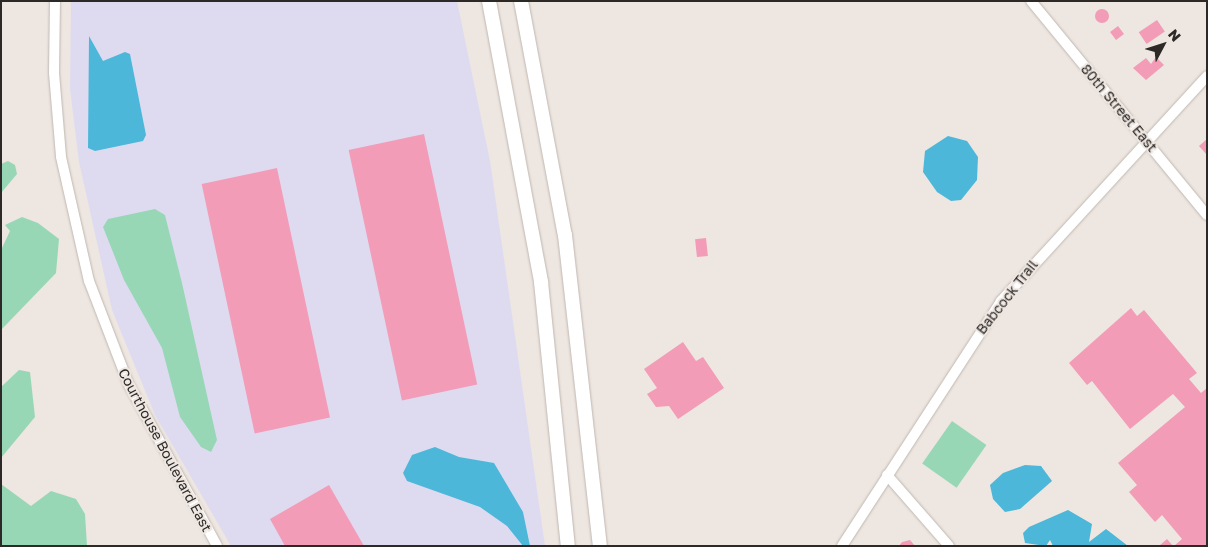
<!DOCTYPE html>
<style>
body{margin:0}
#map{position:relative;width:1208px;height:547px;overflow:hidden;background:#eee6e0;font-family:"Golos Text",sans-serif}
div>[style]{position:absolute}
.industrial>*{inset:0;background:#dedbf1}
.green>*{inset:0;background:#98d7b6;transform-origin:0 0}
.water>*{inset:0;background:#4cb7d8}
.building>*{inset:0;background:#f29cb8;transform-origin:0 0}
.round{border-radius:50%}
.roads{filter:drop-shadow(0 0 1px #bfb7b1) drop-shadow(0 0 1px #bfb7b1)}
.minor>*{height:10px;margin:-5px;padding:0 5px;transform-origin:5px;border-radius:5px;background:#fff}
.highway>*{height:14px;margin:-7px;padding:0 7px;transform-origin:7px;border-radius:7px;background:#fff}
span{translate:-50% -50%;white-space:nowrap;text-align:center;line-height:1.15;-webkit-text-stroke:4px #eee6e0;paint-order:stroke}
.street-label{font-size:14px;color:#2c2927}
.frame{position:absolute;inset:0;border:2px solid #2c2927;pointer-events:none}
.north{position:absolute;left:1138px;top:20px;width:50px;height:50px;-webkit-text-stroke:4px #eee6e0;paint-order:stroke;rotate:50deg;font-size:14px;font-weight:700;line-height:20px;text-align:center;color:#2c2927}
.north::after{content:'';display:block;margin:auto;width:18px;height:22px;background:#2c2927;clip-path:polygon(50% 0,100% 100%,50% 72%,0 100%)}
</style>
<div id="map">
<div class="industrial">
<div style="clip-path:polygon(71px 1px,457px 1px,490px 161px,545px 546px,231px 546px,155px 415px,112px 310px,79px 162px,70px 89px)"></div>
</div>
<div class="green">
<div style="clip-path:polygon(8px 161px,15px 165px,17px 174px,1px 193px,1px 164px)"></div>
<div style="clip-path:polygon(155px 209px,165px 215px,182px 283px,217px 440px,211px 452px,201px 447px,180px 417px,162px 348px,124px 280px,103px 227px,108px 219px)"></div>
<div style="clip-path:polygon(22px 217px,38px 223px,59px 239px,56px 273px,1px 330px,1px 250px,10px 231px,5px 225px)"></div>
<div style="clip-path:polygon(19px 370px,30px 372px,35px 417px,1px 458px,1px 387px)"></div>
<div style="left:952px;top:421px;width:42px;height:52px;rotate:35deg"></div>
<div style="clip-path:polygon(1px 484px,31px 506px,51px 491px,76px 499px,85px 514px,87px 546px,1px 546px)"></div>
</div>
<div class="water">
<div style="clip-path:polygon(89px 36px,103px 61px,125px 52px,130px 54px,146px 135px,143px 141px,95px 151px,88px 148px)"></div>
<div style="clip-path:polygon(948px 136px,967px 141px,978px 157px,977px 180px,961px 200px,951px 201px,937px 192px,923px 172px,925px 151px)"></div>
<div style="clip-path:polygon(435px 447px,459px 457px,494px 463px,523px 512px,530px 546px,523px 546px,507px 526px,480px 507px,407px 481px,403px 473px,412px 455px)"></div>
<div style="clip-path:polygon(1025px 465px,1041px 466px,1052px 481px,1020px 509px,1005px 512px,993px 499px,990px 485px,1003px 473px)"></div>
<div style="clip-path:polygon(1068px 510px,1092px 524px,1089px 542px,1106px 529px,1128px 546px,1053px 546px,1050px 540px,1046px 546px,1025px 543px,1023px 533px,1029px 527px)"></div>
</div>
<div class="building">
<div class="round" style="left:1095px;top:9px;width:14px;height:14px"></div>
<div style="left:1157px;top:20px;width:14px;height:22px;rotate:56deg"></div>
<div style="left:1118px;top:26px;width:10px;height:10px;rotate:53deg"></div>
<div style="clip-path:polygon(1156px 57px,1164px 65px,1146px 80px,1133px 68px,1146px 58px,1151px 64px)"></div>
<div style="left:424px;top:134px;width:256px;height:77px;rotate:78deg"></div>
<div style="clip-path:polygon(1207px 139px,1207px 155px,1199px 146px)"></div>
<div style="left:277px;top:168px;width:255px;height:77px;rotate:78deg"></div>
<div style="left:706px;top:238px;width:18px;height:11px;rotate:84deg"></div>
<div style="clip-path:polygon(1131px 308px,1137px 316px,1144px 310px,1197px 373px,1189px 379px,1201px 393px,1207px 388px,1207px 546px,1174px 546px,1182px 539px,1162px 515px,1155px 522px,1129px 492px,1137px 485px,1118px 463px,1185px 407px,1173px 394px,1130px 429px,1092px 381px,1087px 385px,1069px 363px)"></div>
<div style="clip-path:polygon(683px 342px,696px 361px,703px 357px,724px 388px,678px 419px,669px 406px,656px 407px,647px 394px,657px 388px,644px 369px)"></div>
<div style="clip-path:polygon(329px 485px,364px 546px,285px 546px,270px 519px)"></div>
<div style="clip-path:polygon(1167px 539px,1173px 546px,1159px 546px)"></div>
<div style="clip-path:polygon(910px 540px,915px 546px,899px 546px,902px 542px)"></div>
</div>
<div class="roads">
<div class="minor">
<div style="left:55px;top:1px;width:72px;rotate:90.8deg"></div>
<div style="left:54px;top:73px;width:84px;rotate:85.2deg"></div>
<div style="left:61px;top:157px;width:127px;rotate:77.3deg"></div>
<div style="left:89px;top:281px;width:111px;rotate:69deg"></div>
<div style="left:129px;top:385px;width:183px;rotate:61.3deg"></div>
<div style="left:1031px;top:1px;width:277px;rotate:50.6deg"></div>
<div style="left:887px;top:475px;width:94px;rotate:48.9deg"></div>
<div style="left:842px;top:546px;width:292px;rotate:-57deg"></div>
<div style="left:1001px;top:301px;width:305px;rotate:-47.5deg"></div>
</div>
<div class="highway">
<div style="left:489px;top:1px;width:286px;rotate:79.5deg"></div>
<div style="left:541px;top:282px;width:265px;rotate:84.2deg"></div>
<div style="left:521px;top:1px;width:238px;rotate:79.4deg"></div>
<div style="left:565px;top:235px;width:313px;rotate:83.6deg"></div>
</div>
</div>
<div class="street-label">
<span style="left:1119px;top:108px;rotate:50deg">80th Street East</span>
<span style="left:1007px;top:297px;rotate:-52deg">Babcock Trail</span>
<span style="left:165px;top:450px;rotate:62deg">Courthouse Boulevard East</span>
</div>
<div class="frame"></div>
<div class="north">N</div>
</div>
